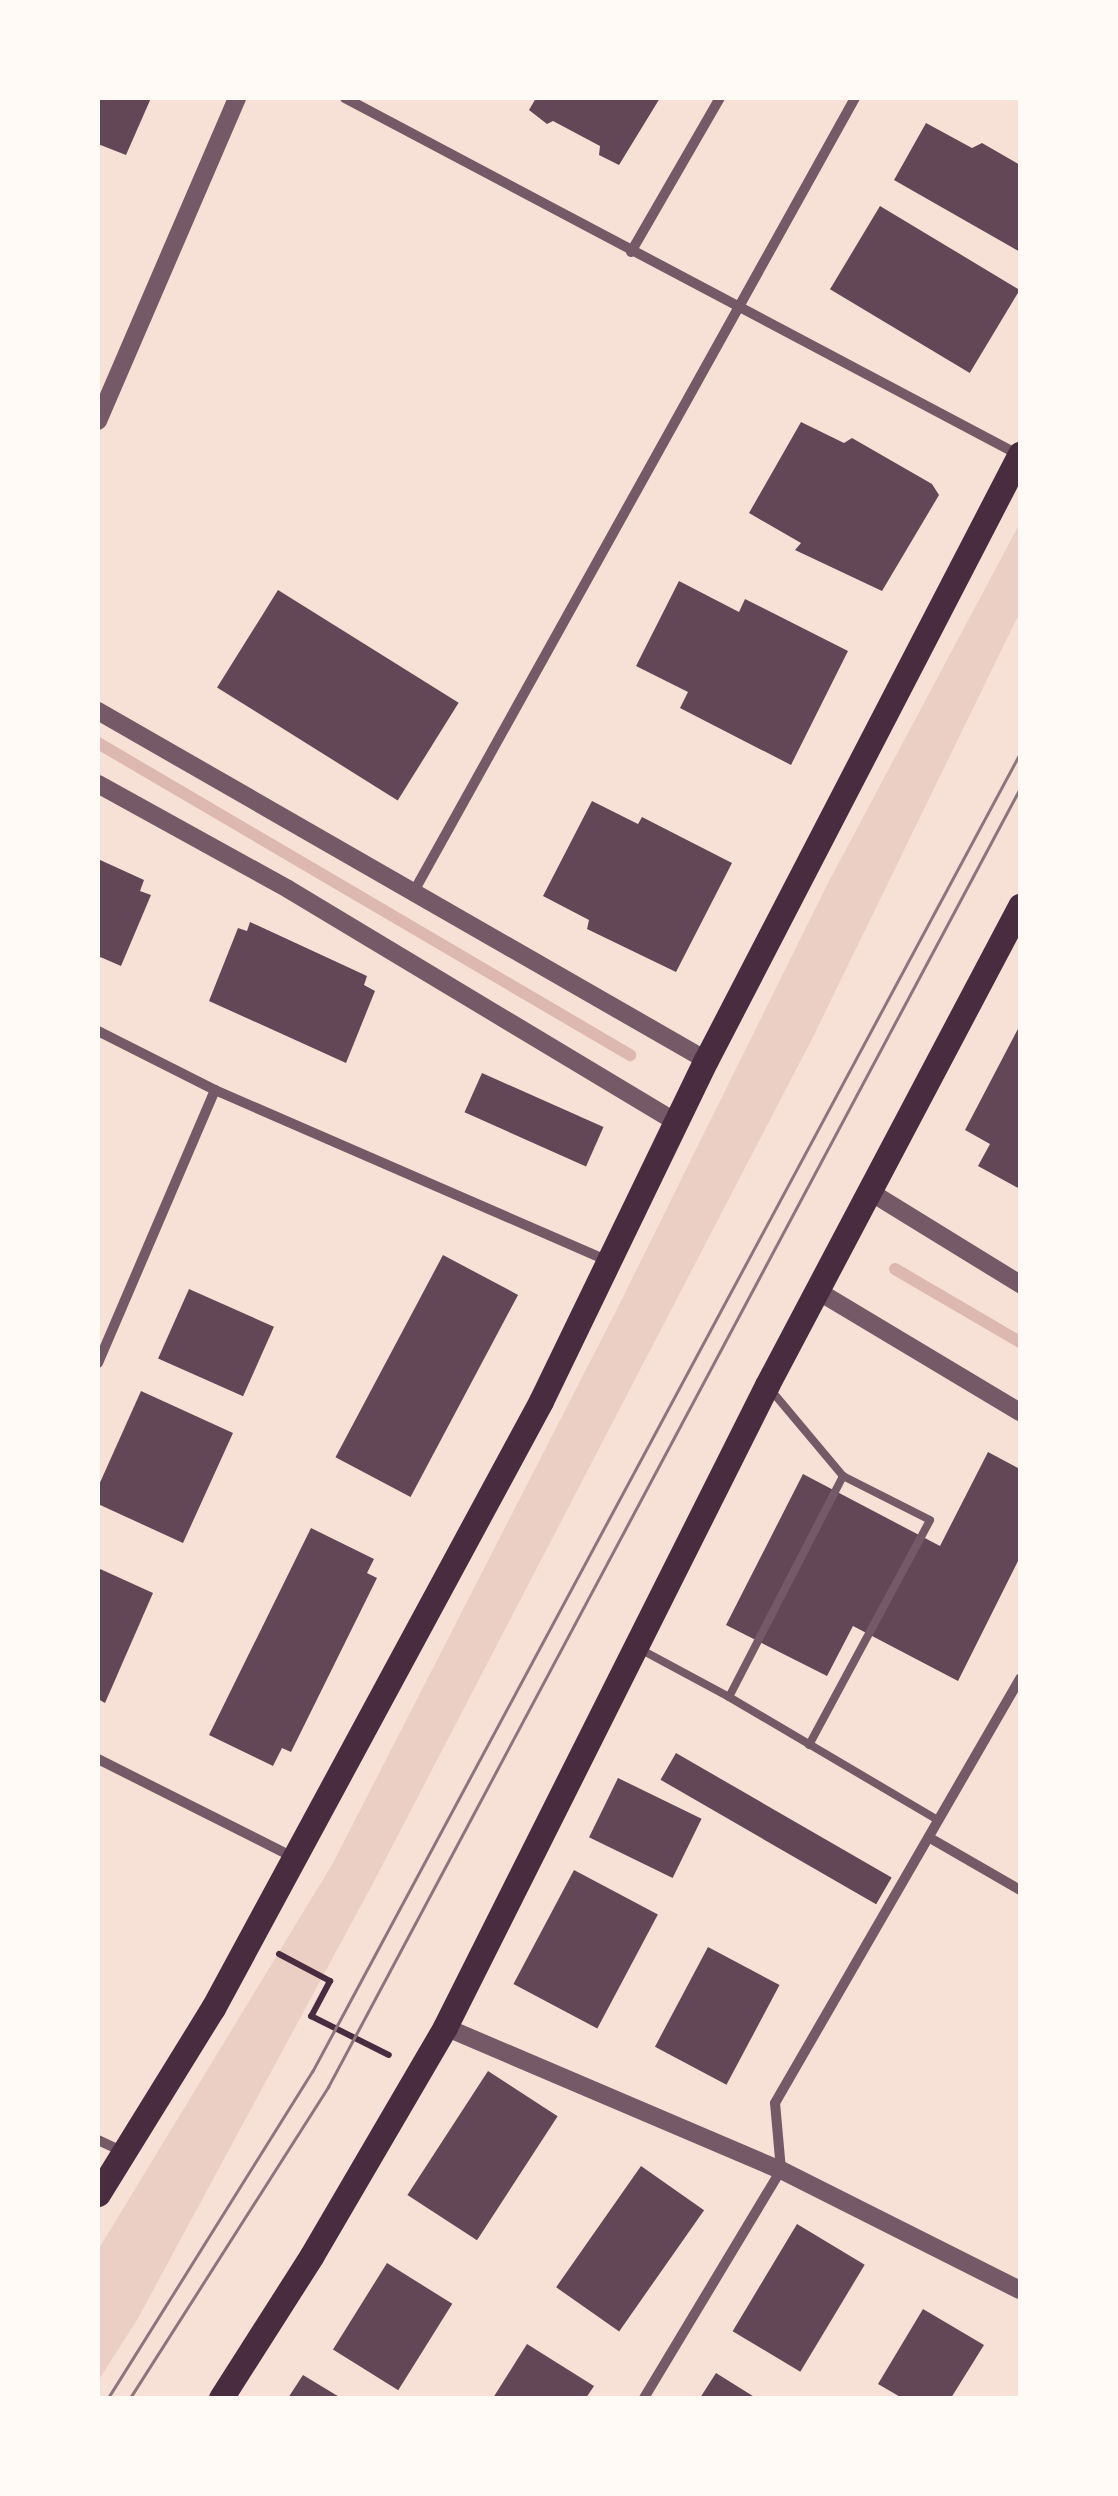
<!DOCTYPE html>
<style>
body{margin:0}
#map{position:relative;width:1118px;height:2496px;overflow:hidden;background:#f7e1d7;font-family:Commissioner,sans-serif}
div>[style]{position:absolute}
.green>*{inset:0;background:#ebcfc5}
.stream>*{height:12px;margin:-6px;padding:0 6px;transform-origin:6px;border-radius:6px;background:#dcb8b0}
.building>*{inset:0;background:#644757;transform-origin:0 0}
.path>*{height:6px;margin:-3px;padding:0 3px;transform-origin:3px;border-radius:3px;background:#4a2c40}
.service>*{height:8px;margin:-4px;padding:0 4px;transform-origin:4px;border-radius:4px;background:#755966}
.minor>*{height:10px;margin:-5px;padding:0 5px;transform-origin:5px;border-radius:5px;background:#755966}
.tertiary>*{height:18px;margin:-9px;padding:0 9px;transform-origin:9px;border-radius:9px;background:#755966}
.primary>*{height:25px;margin:-12.5px;padding:0 12.5px;transform-origin:12.5px;border-radius:12.5px;background:#4a2c40}
.tram>*{height:2.5px;margin:-1.25px;padding:0 1.25px;transform-origin:1.25px;border-radius:1.25px;background:#8f747c}
span{translate:-50% -50%;white-space:nowrap;text-align:center;line-height:1.15;-webkit-text-stroke:10px #fffaf5;paint-order:stroke}
.frame{position:absolute;inset:0;border:100px solid #fffaf5;pointer-events:none}
</style>
<div id="map">
<div class="green">
<div style="clip-path:polygon(1020px 523px,1020px 612px,812px 1039px,371px 1887px,137px 2320px,98px 2381px,98px 2250px,333px 1863px,616px 1311px,828px 883px)"></div>
</div>
<div class="stream">
<div style="left:98px;top:743px;width:617px;rotate:30.39deg"></div>
<div style="left:895px;top:1269px;width:145px;rotate:30.3deg"></div>
</div>
<div class="building">
<div style="clip-path:polygon(98px 98px,151px 98px,126px 155px,98px 144px)"></div>
<div style="clip-path:polygon(536px 98px,660px 98px,619px 165px,599px 155px,600px 146px,553px 121px,547px 124px,529px 110px)"></div>
<div style="clip-path:polygon(926px 123px,972px 148px,982px 143px,1020px 165px,1020px 252px,894px 180px)"></div>
<div style="left:880px;top:206px;width:163px;height:97px;rotate:31deg"></div>
<div style="clip-path:polygon(801px 422px,844px 443px,852px 438px,932px 484px,939px 495px,882px 591px,795px 550px,801px 543px,749px 513px)"></div>
<div style="clip-path:polygon(679px 581px,739px 612px,745px 599px,848px 651px,791px 765px,680px 708px,688px 692px,636px 666px)"></div>
<div style="left:278px;top:590px;width:213px;height:115px;rotate:32deg"></div>
<div style="clip-path:polygon(592px 801px,638px 824px,642px 817px,732px 863px,676px 972px,587px 929px,589px 920px,543px 896px)"></div>
<div style="clip-path:polygon(98px 859px,144px 880px,140px 891px,151px 895px,121px 966px,98px 956px)"></div>
<div style="clip-path:polygon(250px 922px,367px 976px,364px 985px,375px 991px,346px 1063px,209px 1001px,238px 928px,247px 931px)"></div>
<div style="clip-path:polygon(1020px 1025px,1020px 1189px,978px 1166px,990px 1144px,965px 1130px)"></div>
<div style="left:482px;top:1073px;width:133px;height:43px;rotate:24deg"></div>
<div style="left:443px;top:1255px;width:85px;height:229px;rotate:28deg"></div>
<div style="left:189px;top:1289px;width:93px;height:76px;rotate:24deg"></div>
<div style="clip-path:polygon(141px 1391px,233px 1433px,183px 1543px,98px 1504px,98px 1487px)"></div>
<div style="clip-path:polygon(988px 1452px,1020px 1469px,1020px 1557px,958px 1681px,853px 1626px,827px 1676px,726px 1625px,803px 1474px,940px 1546px)"></div>
<div style="clip-path:polygon(311px 1528px,374px 1559px,367px 1573px,377px 1578px,291px 1752px,282px 1748px,273px 1766px,209px 1735px)"></div>
<div style="clip-path:polygon(98px 1568px,153px 1593px,105px 1703px,98px 1699px)"></div>
<div style="left:676px;top:1753px;width:249px;height:31px;rotate:30deg"></div>
<div style="left:618px;top:1778px;width:93px;height:66px;rotate:26deg"></div>
<div style="left:574px;top:1870px;width:95px;height:129px;rotate:28deg"></div>
<div style="left:708px;top:1947px;width:81px;height:113px;rotate:28deg"></div>
<div style="left:488px;top:2071px;width:83px;height:148px;rotate:33deg"></div>
<div style="left:641px;top:2166px;width:77px;height:148px;rotate:35deg"></div>
<div style="left:797px;top:2224px;width:79px;height:125px;rotate:31deg"></div>
<div style="left:387px;top:2263px;width:77px;height:102px;rotate:32deg"></div>
<div style="clip-path:polygon(923px 2309px,984px 2345px,951px 2398px,902px 2398px,878px 2384px)"></div>
<div style="clip-path:polygon(527px 2344px,594px 2386px,586px 2398px,493px 2398px)"></div>
<div style="clip-path:polygon(716px 2373px,756px 2398px,700px 2398px)"></div>
<div style="clip-path:polygon(303px 2375px,341px 2398px,288px 2398px)"></div>
</div>
<div class="path">
<div style="left:279px;top:1954px;width:58px;rotate:27.9deg"></div>
<div style="left:330px;top:1981px;width:40px;rotate:118deg"></div>
<div style="left:311px;top:2016px;width:87px;rotate:26.6deg"></div>
</div>
<div class="service">
<div style="left:638px;top:1648px;width:103px;rotate:28.3deg"></div>
<div style="left:729px;top:1697px;width:249px;rotate:-62.7deg"></div>
<div style="left:843px;top:1476px;width:114px;rotate:-130deg"></div>
<div style="left:729px;top:1697px;width:243px;rotate:30.5deg"></div>
<div style="left:809px;top:1745px;width:255px;rotate:-61.7deg"></div>
<div style="left:930px;top:1520px;width:97px;rotate:-153.2deg"></div>
</div>
<div class="minor">
<div style="left:345px;top:98px;width:763px;rotate:27.91deg"></div>
<div style="left:631px;top:252px;width:178px;rotate:-60deg"></div>
<div style="left:413px;top:893px;width:910px;rotate:-60.93deg"></div>
<div style="left:98px;top:1031px;width:131px;rotate:26.8deg"></div>
<div style="left:215px;top:1090px;width:426px;rotate:23.5deg"></div>
<div style="left:98px;top:1363px;width:297px;rotate:-66.8deg"></div>
<div style="left:98px;top:1759px;width:218px;rotate:26.7deg"></div>
<div style="left:930px;top:1838px;width:104px;rotate:30deg"></div>
<div style="left:98px;top:2140px;width:26px;rotate:25deg"></div>
<div style="left:644px;top:2398px;width:266px;rotate:-59deg"></div>
<div style="left:781px;top:2170px;width:67px;rotate:-95.1deg"></div>
<div style="left:775px;top:2103px;width:490px;rotate:-60deg"></div>
</div>
<div class="tertiary">
<div style="left:98px;top:421px;width:352px;rotate:-66.7deg"></div>
<div style="left:98px;top:711px;width:701px;rotate:29.86deg"></div>
<div style="left:98px;top:784px;width:217px;rotate:28.9deg"></div>
<div style="left:288px;top:889px;width:453px;rotate:31deg"></div>
<div style="left:872px;top:1193px;width:174px;rotate:31.6deg"></div>
<div style="left:816px;top:1290px;width:238px;rotate:30.9deg"></div>
<div style="left:445px;top:2027px;width:365px;rotate:23.1deg"></div>
<div style="left:781px;top:2170px;width:267px;rotate:26.7deg"></div>
</div>
<div class="primary">
<div style="left:98px;top:2194px;width:219px;rotate:-58.3deg"></div>
<div style="left:213px;top:2008px;width:690px;rotate:-61.61deg"></div>
<div style="left:541px;top:1401px;width:379px;rotate:-64.2deg"></div>
<div style="left:706px;top:1060px;width:683px;rotate:-62.61deg"></div>
<div style="left:221px;top:2398px;width:169px;rotate:-57.5deg"></div>
<div style="left:312px;top:2255px;width:264px;rotate:-59.7deg"></div>
<div style="left:445px;top:2027px;width:718px;rotate:-63.36deg"></div>
<div style="left:767px;top:1385px;width:542px;rotate:-62.16deg"></div>
</div>
<div class="tram">
<div style="left:108px;top:2398px;width:385px;rotate:-58deg"></div>
<div style="left:312px;top:2072px;width:1497px;rotate:-61.77deg"></div>
<div style="left:130px;top:2398px;width:369px;rotate:-57.5deg"></div>
<div style="left:328px;top:2087px;width:1472px;rotate:-61.95deg"></div>
</div>
<div class="frame"></div>
</div>
